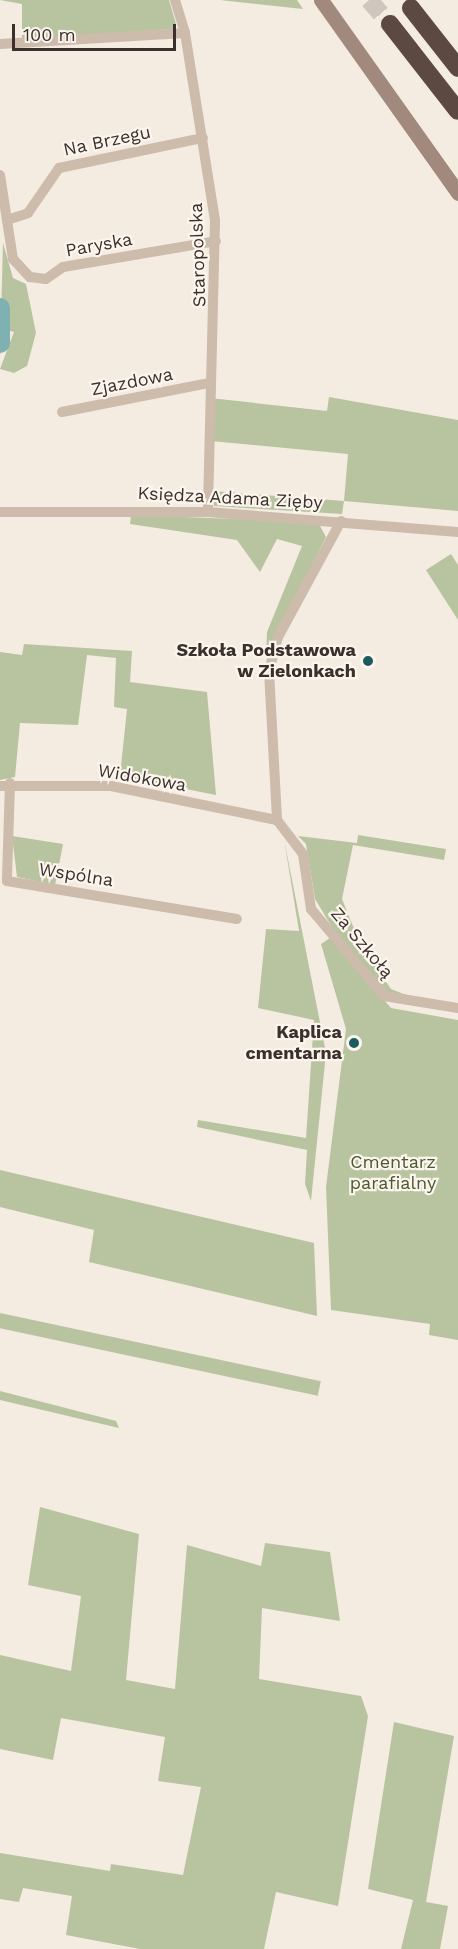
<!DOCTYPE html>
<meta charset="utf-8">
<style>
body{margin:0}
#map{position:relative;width:458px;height:1949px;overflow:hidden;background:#f4ebe1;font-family:"Work Sans",sans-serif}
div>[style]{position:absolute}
.green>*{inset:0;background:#b8c4a0;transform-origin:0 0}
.river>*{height:20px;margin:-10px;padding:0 10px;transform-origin:10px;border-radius:10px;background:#7fb0b2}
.highway-tunnel>*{height:18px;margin-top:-9px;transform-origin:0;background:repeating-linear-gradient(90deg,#cfc6bd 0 18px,transparent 0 27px)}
.street>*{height:10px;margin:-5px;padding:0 5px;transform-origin:5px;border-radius:5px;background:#cdbbac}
.secondary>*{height:15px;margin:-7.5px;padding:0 7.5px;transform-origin:7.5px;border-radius:7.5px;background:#a18a7d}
.highway>*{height:18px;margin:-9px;padding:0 9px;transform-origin:9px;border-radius:9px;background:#5c4a42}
.dots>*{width:16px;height:16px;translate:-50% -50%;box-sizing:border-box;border:3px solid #fbf5ee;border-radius:50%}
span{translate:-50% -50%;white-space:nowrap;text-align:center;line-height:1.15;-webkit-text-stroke:4.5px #fbf5ee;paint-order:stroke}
.street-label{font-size:18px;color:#3b302b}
.poi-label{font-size:18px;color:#3b302b;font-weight:700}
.right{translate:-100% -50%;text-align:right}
.park-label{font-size:18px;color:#4a5a2e}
.scale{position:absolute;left:12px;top:24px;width:164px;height:27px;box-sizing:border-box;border:3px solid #3b302b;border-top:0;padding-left:8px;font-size:18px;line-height:21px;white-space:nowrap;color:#3b302b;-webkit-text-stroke:4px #fbf5ee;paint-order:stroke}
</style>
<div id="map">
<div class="green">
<div style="clip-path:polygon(0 0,169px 0,176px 24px,173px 29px,22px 39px,22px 4px)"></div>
<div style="clip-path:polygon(220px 0,297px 0,303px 9px)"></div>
<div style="clip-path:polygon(3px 243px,13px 278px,26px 284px,36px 333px,27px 366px,14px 373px,0 369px,14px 332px,7px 330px,0 355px)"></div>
<div style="clip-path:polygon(329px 397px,458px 420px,458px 511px,344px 501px,342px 514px,214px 506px,212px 491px,344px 501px,348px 454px,211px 441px,210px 398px,327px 411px)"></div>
<div style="clip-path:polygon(131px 515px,318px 522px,326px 537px,266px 658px,267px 632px,302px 546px,277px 539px,260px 572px,237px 540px,130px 524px)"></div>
<div style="clip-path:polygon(451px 554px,458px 565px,458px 620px,426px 570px)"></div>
<div style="clip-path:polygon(24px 644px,132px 651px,130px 682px,207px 692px,216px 795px,120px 776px,127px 709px,114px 707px,116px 658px,87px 655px,78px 725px,20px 723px,15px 777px,0 780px,0 652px,22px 655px)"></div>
<div style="clip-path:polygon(358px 835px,446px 849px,444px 860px,353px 845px,342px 899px,359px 941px,391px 989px,419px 1000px,387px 994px,338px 937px,315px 899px,306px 844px,298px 836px,357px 843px)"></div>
<div style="clip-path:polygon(12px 836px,63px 844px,55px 885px,17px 877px)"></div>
<div style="clip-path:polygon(284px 839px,326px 1053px,311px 1201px,305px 1184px,307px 1150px,197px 1127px,198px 1120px,306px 1138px,314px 1020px,258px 1008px,266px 929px,299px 931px)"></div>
<div style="clip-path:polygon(330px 938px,391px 1008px,458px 1020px,458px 1340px,429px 1335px,430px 1324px,331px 1310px,326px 1187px,346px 1029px,321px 944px)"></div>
<div style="clip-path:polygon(0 1170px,314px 1243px,317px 1316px,89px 1262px,94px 1230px,0 1207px)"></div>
<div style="left:0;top:1313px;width:328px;height:15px;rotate:12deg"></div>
<div style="clip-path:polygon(0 1391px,116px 1421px,119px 1428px,0 1400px)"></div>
<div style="clip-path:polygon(40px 1507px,139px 1534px,126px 1680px,175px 1689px,187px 1545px,261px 1566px,265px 1543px,330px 1552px,340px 1621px,262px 1608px,259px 1679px,361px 1696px,368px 1716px,338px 1906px,276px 1892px,264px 1949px,140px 1949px,66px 1935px,72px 1896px,23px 1888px,19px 1902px,0 1899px,0 1853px,110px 1871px,111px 1864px,183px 1875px,201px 1787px,158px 1781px,165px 1737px,61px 1718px,53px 1760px,0 1749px,0 1655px,71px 1671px,81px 1596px,28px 1585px)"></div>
<div style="clip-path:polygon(394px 1722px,454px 1736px,426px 1902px,448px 1906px,440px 1949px,401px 1949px,413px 1900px,368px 1889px)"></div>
</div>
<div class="river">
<div style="left:0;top:308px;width:35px;rotate:90deg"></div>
</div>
<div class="highway-tunnel">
<div style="left:369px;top:0;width:32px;rotate:49deg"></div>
</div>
<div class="street">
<div style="left:175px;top:0;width:34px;rotate:73deg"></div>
<div style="left:185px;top:33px;width:190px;rotate:80.9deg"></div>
<div style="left:215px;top:221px;width:291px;rotate:91.4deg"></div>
<div style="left:0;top:44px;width:185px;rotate:-3.4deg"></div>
<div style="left:0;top:175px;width:85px;rotate:81.2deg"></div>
<div style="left:13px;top:259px;width:25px;rotate:47deg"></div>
<div style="left:30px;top:277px;width:16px;rotate:7deg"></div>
<div style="left:46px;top:279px;width:21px;rotate:-35deg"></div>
<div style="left:63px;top:267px;width:155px;rotate:-9.6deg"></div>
<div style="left:7px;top:220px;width:22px;rotate:-18deg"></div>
<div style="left:28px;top:213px;width:55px;rotate:-55.4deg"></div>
<div style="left:59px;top:168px;width:147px;rotate:-11.8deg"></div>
<div style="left:62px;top:412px;width:149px;rotate:-11.2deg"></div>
<div style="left:0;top:512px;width:208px"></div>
<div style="left:208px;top:512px;width:251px;rotate:4.6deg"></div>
<div style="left:341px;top:521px;width:132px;rotate:118.5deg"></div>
<div style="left:278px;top:637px;width:35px;rotate:105deg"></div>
<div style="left:269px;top:671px;width:149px;rotate:86.9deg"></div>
<div style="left:277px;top:820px;width:43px;rotate:52.6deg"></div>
<div style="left:303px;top:854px;width:56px;rotate:81.7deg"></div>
<div style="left:311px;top:909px;width:114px;rotate:50deg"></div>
<div style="left:384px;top:996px;width:75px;rotate:9.2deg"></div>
<div style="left:10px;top:783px;width:98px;rotate:91.8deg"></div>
<div style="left:7px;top:881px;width:233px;rotate:9.4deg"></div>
<div style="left:0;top:786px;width:111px"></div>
<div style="left:111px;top:786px;width:169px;rotate:11.6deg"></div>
</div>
<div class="secondary">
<div style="left:321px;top:0;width:237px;rotate:54.6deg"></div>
</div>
<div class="highway">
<div style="left:411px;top:8px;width:76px;rotate:51.9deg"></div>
<div style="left:390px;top:24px;width:110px;rotate:52deg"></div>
</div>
<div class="dots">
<div style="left:368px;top:661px;background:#1f5a5e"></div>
<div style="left:354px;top:1043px;background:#1f5a5e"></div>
</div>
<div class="street-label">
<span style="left:107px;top:141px;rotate:-12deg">Na Brzegu</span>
<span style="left:99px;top:245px;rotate:-10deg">Paryska</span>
<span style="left:198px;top:255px;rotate:-92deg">Staropolska</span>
<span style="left:132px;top:382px;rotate:-11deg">Zjazdowa</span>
<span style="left:230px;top:498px;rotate:3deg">Księdza Adama Zięby</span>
<span style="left:142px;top:778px;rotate:10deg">Widokowa</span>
<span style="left:76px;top:875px;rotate:9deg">Wspólna</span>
<span style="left:362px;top:943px;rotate:50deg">Za Szkołą</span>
</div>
<div class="poi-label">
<span class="right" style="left:356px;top:661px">Szkoła Podstawowa<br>w Zielonkach</span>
<span class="right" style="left:342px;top:1043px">Kaplica<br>cmentarna</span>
</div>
<div class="park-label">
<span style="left:393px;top:1173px">Cmentarz<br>parafialny</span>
</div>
<div class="scale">100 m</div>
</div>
